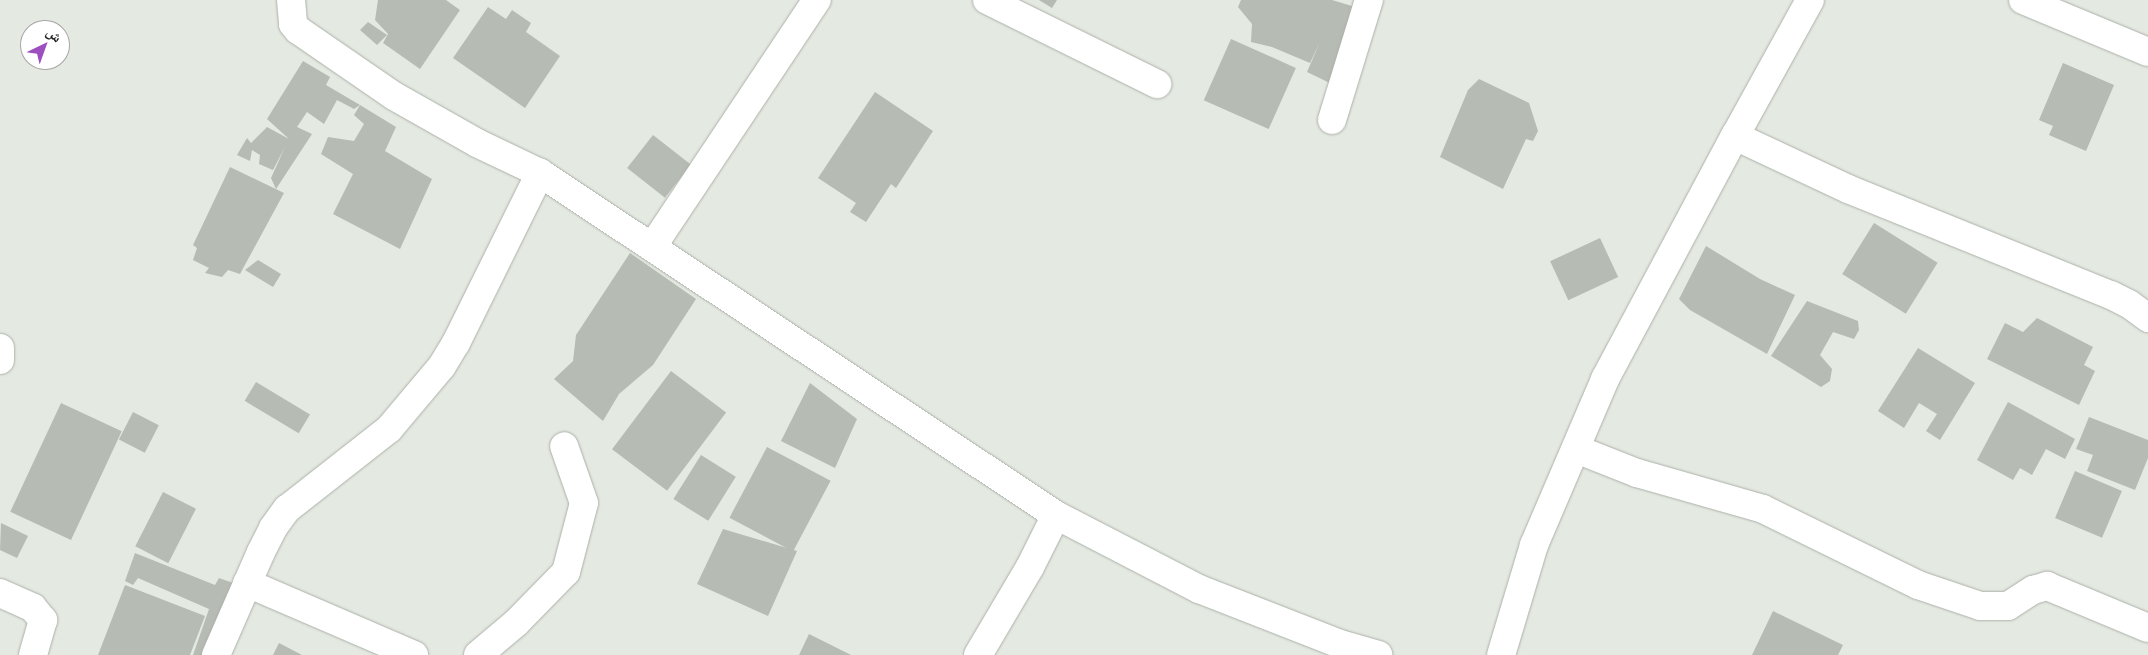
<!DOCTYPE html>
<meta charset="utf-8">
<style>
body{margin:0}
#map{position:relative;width:2148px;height:655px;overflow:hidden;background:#e4e9e1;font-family:"Open Sans","Noto Naskh Arabic",sans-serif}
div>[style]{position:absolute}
.building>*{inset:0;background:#b6bbb3;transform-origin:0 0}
.roads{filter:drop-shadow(0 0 1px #abb1a9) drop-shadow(0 0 1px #abb1a9)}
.minor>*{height:28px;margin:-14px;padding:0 14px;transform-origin:14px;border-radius:14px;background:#fff}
span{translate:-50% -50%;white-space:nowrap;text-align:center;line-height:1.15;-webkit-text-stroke:4.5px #fff;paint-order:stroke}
.north{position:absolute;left:20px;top:20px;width:50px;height:50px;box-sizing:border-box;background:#fff;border:1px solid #a5a6a5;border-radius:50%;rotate:42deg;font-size:14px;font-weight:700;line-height:20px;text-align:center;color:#1f211e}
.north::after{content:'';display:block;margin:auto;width:18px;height:22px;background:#9d4fc0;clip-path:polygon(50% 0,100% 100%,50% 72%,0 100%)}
</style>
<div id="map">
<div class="building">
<div style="clip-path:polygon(378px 0,446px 0,460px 10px,420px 69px,383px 43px,388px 34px,375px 20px)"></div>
<div style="clip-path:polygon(1039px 0,1057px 0,1052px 8px)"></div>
<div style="clip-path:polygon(1241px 0,1332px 0,1362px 9px,1334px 85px,1307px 72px,1320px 42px,1310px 63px,1272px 47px,1251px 42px,1252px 24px,1238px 7px)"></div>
<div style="clip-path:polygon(488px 7px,506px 19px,512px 10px,531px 23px,526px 32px,560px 56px,525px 108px,453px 58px)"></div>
<div style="clip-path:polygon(368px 22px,387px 35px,377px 45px,360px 30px)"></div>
<div style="left:1231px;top:39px;width:71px;height:67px;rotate:24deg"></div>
<div style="clip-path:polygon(303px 61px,330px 77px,326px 85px,360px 105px,354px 109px,337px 100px,324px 124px,307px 112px,297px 127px,312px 134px,276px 189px,271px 178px,285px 147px,273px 170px,259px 164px,260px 155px,252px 150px,250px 161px,237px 155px,247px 138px,251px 143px,267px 127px,289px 139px,267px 119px)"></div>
<div style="clip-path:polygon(2063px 63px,2114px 85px,2086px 151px,2049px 135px,2053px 126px,2039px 120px)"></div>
<div style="clip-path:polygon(1479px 79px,1529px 103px,1538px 131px,1533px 141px,1526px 139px,1503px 189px,1440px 157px,1468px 90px)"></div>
<div style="clip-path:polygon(875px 92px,933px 131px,896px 188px,891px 184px,866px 222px,850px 212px,856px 203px,818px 178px)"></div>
<div style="clip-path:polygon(360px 105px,396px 127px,385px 151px,432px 179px,400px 249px,333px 214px,353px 174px,321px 154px,328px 137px,354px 141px,364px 124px,354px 115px)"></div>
<div style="left:653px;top:135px;width:48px;height:42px;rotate:38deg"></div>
<div style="clip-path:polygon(230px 167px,284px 193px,240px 274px,228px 270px,222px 277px,205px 273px,209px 268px,193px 260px,197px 248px,193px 245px)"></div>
<div style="left:1874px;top:223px;width:75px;height:60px;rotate:32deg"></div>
<div style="left:1600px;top:238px;width:43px;height:55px;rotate:65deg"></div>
<div style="clip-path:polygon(1706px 246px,1760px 279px,1795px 295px,1767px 354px,1690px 310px,1679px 299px)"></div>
<div style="clip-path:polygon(630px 253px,696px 299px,653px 365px,619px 394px,603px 421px,554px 379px,573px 361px,576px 335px)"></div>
<div style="clip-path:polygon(258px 260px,281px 274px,273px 287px,245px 270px)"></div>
<div style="clip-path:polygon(1807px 301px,1858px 321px,1859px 330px,1854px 339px,1833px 332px,1820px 355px,1832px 369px,1830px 381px,1821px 387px,1771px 356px)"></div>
<div style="clip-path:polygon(2037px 318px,2093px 347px,2084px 365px,2095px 371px,2079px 405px,1987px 359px,2005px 323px,2023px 332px)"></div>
<div style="clip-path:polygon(1918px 348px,1975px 383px,1940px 440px,1926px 431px,1937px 414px,1919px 403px,1904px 428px,1878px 411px)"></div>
<div style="left:671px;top:371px;width:69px;height:98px;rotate:37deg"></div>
<div style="left:256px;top:382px;width:63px;height:22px;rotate:31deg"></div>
<div style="clip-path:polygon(810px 383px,857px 419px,835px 468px,781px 441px)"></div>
<div style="clip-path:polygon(2008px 402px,2075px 439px,2065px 459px,2046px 449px,2032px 475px,2020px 468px,2013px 480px,1977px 460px)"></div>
<div style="left:61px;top:403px;width:67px;height:120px;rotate:25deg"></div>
<div style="left:133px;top:412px;width:29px;height:31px;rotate:27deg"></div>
<div style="clip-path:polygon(2089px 417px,2148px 440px,2148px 458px,2135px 490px,2087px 471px,2093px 455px,2076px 449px)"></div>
<div style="left:767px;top:447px;width:72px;height:80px;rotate:28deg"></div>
<div style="left:701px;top:455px;width:41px;height:52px;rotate:32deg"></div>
<div style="left:2075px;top:471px;width:51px;height:51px;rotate:23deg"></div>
<div style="left:163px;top:492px;width:37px;height:61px;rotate:27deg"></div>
<div style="clip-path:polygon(1px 523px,28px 536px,17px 558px,0 550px)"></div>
<div style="clip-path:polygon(723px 529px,797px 551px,768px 616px,697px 584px)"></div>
<div style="clip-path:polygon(135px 553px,215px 585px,219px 578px,236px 584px,220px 655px,193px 655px,209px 609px,138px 578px,133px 585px,125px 581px)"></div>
<div style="clip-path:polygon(125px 585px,205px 616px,190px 655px,98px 655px)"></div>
<div style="clip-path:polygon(1773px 611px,1843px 645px,1838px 655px,1752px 655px)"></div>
<div style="clip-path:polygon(809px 634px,851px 655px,799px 655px)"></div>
<div style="clip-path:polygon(279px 643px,302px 655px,273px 655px)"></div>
</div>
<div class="roads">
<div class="minor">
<div style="left:291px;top:0;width:24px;rotate:85deg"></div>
<div style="left:293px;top:24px;width:8px;rotate:50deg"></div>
<div style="left:298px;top:30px;width:116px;rotate:34.5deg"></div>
<div style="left:394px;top:96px;width:95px;rotate:29.5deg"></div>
<div style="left:477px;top:143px;width:70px;rotate:25.5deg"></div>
<div style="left:540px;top:173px;width:619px;rotate:33.54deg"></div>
<div style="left:1056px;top:515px;width:161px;rotate:27.4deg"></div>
<div style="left:1199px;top:589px;width:151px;rotate:21.3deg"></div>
<div style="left:1340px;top:644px;width:40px;rotate:16deg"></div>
<div style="left:987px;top:0;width:190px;rotate:26.3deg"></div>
<div style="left:2023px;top:0;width:135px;rotate:22.6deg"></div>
<div style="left:1332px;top:120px;width:126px;rotate:-72.9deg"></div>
<div style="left:1735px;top:136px;width:125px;rotate:25.1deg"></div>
<div style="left:1848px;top:189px;width:284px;rotate:22deg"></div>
<div style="left:2111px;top:295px;width:20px;rotate:27deg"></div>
<div style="left:2129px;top:304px;width:24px;rotate:36deg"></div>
<div style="left:652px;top:247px;width:297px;rotate:-56.3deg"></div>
<div style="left:0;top:348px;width:12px;rotate:90deg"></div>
<div style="left:1576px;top:449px;width:66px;rotate:21.5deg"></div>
<div style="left:1637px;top:473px;width:131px;rotate:15.9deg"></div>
<div style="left:1763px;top:509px;width:173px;rotate:26.1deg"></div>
<div style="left:1918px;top:585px;width:65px;rotate:18.7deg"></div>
<div style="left:1980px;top:606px;width:28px"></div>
<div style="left:2008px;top:606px;width:30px;rotate:-33deg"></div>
<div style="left:2033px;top:590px;width:15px;rotate:-16deg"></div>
<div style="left:2047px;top:586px;width:109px;rotate:22.6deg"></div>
<div style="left:247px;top:583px;width:182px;rotate:23.3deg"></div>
<div style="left:0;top:593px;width:36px;rotate:24deg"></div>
<div style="left:33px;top:608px;width:16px;rotate:50deg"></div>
<div style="left:43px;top:620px;width:36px;rotate:106deg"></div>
<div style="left:216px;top:655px;width:112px;rotate:-66.4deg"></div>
<div style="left:261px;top:552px;width:27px;rotate:-63deg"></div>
<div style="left:273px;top:528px;width:24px;rotate:-54deg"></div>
<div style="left:287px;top:509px;width:130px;rotate:-38.1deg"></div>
<div style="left:389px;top:429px;width:82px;rotate:-49.9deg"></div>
<div style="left:442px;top:366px;width:27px;rotate:-59deg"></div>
<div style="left:456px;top:343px;width:190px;rotate:-63.7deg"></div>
<div style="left:478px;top:655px;width:50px;rotate:-40.1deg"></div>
<div style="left:516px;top:623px;width:71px;rotate:-45.6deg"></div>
<div style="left:566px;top:572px;width:71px;rotate:-75.4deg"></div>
<div style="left:584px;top:503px;width:60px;rotate:-109.3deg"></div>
<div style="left:978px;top:655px;width:102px;rotate:-59.4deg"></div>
<div style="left:1030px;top:567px;width:58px;rotate:-63.4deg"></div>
<div style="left:1501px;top:655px;width:115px;rotate:-73.3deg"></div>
<div style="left:1534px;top:545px;width:181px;rotate:-66.8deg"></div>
<div style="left:1605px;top:379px;width:276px;rotate:-61.9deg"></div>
<div style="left:1735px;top:136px;width:155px;rotate:-61.1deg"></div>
</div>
</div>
<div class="north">ش</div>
</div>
